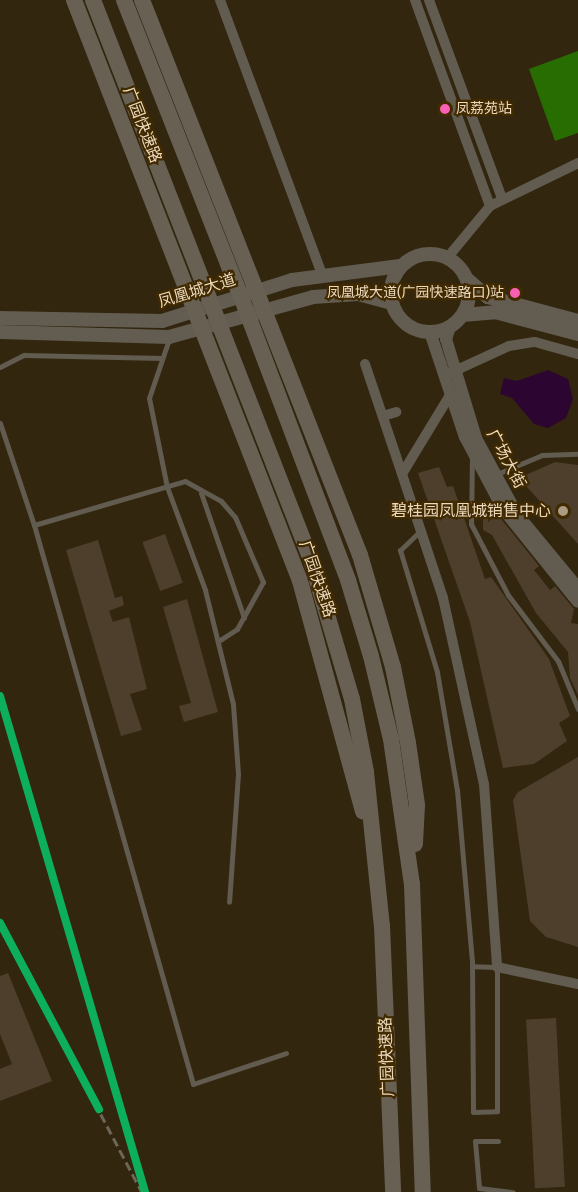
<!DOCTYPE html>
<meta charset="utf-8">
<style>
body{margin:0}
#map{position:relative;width:578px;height:1192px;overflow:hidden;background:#32260f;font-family:"Fira Sans","Noto Sans SC",sans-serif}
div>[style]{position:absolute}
.forest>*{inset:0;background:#286d02}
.water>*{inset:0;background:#2c0531}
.building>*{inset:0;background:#4e3f2d;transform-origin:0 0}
.service>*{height:5px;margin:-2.5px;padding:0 2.5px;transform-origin:2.5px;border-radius:2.5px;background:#615b50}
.minor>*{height:10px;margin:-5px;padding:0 5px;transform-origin:5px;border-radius:5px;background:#615b50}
.tertiary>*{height:12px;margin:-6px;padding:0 6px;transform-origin:6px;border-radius:6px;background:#615b50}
.secondary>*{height:14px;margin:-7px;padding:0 7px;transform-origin:7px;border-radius:7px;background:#635c50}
.secondary>.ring{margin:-7px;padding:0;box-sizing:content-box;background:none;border:14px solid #635c50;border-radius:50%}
.trunk>*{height:16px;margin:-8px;padding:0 8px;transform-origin:8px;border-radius:8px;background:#686053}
.rail>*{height:3px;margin-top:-1.5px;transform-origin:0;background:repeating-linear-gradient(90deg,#6d6558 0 9px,transparent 0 13.5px)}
.rail-1>*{height:8px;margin:-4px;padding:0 4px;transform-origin:4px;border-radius:4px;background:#0daf5c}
.dots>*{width:16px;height:16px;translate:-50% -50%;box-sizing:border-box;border:3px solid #412a00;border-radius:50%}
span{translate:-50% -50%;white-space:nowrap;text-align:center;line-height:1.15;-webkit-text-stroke:4.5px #412a00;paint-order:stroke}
.bus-label{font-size:14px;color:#ecdabf}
.left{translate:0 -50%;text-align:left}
.right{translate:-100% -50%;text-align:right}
.street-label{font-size:16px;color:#ecdabf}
.poi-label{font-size:16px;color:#ecdabf}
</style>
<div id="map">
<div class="forest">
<div style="clip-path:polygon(578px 51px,578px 133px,555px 141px,529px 69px)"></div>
</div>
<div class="water">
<div style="clip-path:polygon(548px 370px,568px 379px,573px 399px,566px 418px,548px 428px,534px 424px,512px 398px,500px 394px,504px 378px,517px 381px)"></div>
</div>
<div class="building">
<div style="clip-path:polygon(555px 462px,578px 465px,578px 544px,519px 478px)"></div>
<div style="clip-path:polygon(439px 467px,447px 487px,453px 486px,485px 579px,491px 577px,549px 659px,570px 716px,559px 723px,567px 741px,534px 764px,503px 768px,470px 622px,418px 473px)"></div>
<div style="clip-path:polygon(490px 514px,497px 514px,539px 566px,534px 570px,550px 590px,555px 586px,574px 609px,571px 623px,578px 624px,578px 695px,570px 678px,568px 652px,536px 613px,492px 535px,483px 530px,483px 519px)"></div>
<div style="left:165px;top:534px;width:52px;height:24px;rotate:70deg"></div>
<div style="clip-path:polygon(98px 540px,115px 598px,122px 596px,124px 605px,109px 611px,113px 622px,129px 617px,147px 689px,130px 694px,142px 730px,121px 736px,66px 550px)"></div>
<div style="clip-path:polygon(187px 599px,218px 712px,184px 722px,179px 706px,191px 703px,163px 607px)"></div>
<div style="clip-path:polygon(578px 757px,578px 947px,546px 937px,530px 921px,513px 800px,518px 792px)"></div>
<div style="clip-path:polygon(8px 973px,52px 1081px,0 1101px,0 1069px,12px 1064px,0 1034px,0 976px)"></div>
<div style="left:556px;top:1018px;width:169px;height:30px;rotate:87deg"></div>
</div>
<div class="service">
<div style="left:169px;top:339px;width:62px;rotate:108.7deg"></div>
<div style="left:149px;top:398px;width:91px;rotate:78.6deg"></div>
<div style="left:167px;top:487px;width:110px;rotate:69.7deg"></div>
<div style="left:205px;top:590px;width:117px;rotate:76.2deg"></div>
<div style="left:233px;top:704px;width:70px;rotate:85.9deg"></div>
<div style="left:238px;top:774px;width:128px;rotate:94deg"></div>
<div style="left:0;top:367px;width:27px;rotate:-27deg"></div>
<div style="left:24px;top:355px;width:138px;rotate:1.2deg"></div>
<div style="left:0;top:423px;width:108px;rotate:71.6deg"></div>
<div style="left:34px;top:525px;width:581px;rotate:74.12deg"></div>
<div style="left:193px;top:1084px;width:98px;rotate:-18.4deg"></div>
<div style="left:472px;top:455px;width:69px;rotate:90.8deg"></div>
<div style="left:471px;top:524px;width:80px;rotate:62.5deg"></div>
<div style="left:508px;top:595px;width:83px;rotate:52.9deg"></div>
<div style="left:558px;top:661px;width:52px;rotate:67.4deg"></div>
<div style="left:497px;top:474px;width:49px;rotate:-22.9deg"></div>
<div style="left:542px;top:455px;width:36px;rotate:-2deg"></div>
<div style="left:201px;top:493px;width:132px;rotate:71deg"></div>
<div style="left:34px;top:525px;width:157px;rotate:-16.2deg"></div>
<div style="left:185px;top:481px;width:41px;rotate:29.1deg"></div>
<div style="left:221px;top:501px;width:21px;rotate:49deg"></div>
<div style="left:235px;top:517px;width:71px;rotate:66.7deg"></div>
<div style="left:263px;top:582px;width:54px;rotate:119deg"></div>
<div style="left:237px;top:629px;width:20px;rotate:147deg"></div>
<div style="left:420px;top:531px;width:28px;rotate:136deg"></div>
<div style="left:400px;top:550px;width:127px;rotate:73.1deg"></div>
<div style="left:437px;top:672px;width:120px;rotate:80.4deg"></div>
<div style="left:457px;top:790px;width:173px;rotate:85deg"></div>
<div style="left:472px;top:962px;width:150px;rotate:89.6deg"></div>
<div style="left:473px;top:1112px;width:24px;rotate:-2deg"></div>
<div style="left:497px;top:1111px;width:144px;rotate:-90deg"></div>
<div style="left:497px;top:967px;width:25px;rotate:-178deg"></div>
<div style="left:498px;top:1141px;width:23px;rotate:180deg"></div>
<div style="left:475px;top:1141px;width:47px;rotate:85.1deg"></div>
<div style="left:479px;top:1188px;width:34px;rotate:7deg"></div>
</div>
<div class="minor">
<div style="left:220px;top:0;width:292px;rotate:69.6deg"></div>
<div style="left:415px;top:0;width:219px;rotate:70deg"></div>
<div style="left:429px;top:0;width:211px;rotate:69.8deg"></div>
<div style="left:448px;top:257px;width:66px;rotate:-50.5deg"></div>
<div style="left:490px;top:206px;width:98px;rotate:-26deg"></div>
<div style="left:365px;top:364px;width:116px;rotate:71.4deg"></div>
<div style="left:448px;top:374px;width:67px;rotate:-24.7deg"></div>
<div style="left:509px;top:346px;width:26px;rotate:-9deg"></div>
<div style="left:535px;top:342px;width:45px;rotate:15.6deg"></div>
<div style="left:450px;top:395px;width:92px;rotate:121.3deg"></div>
<div style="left:402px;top:474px;width:131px;rotate:71.7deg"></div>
<div style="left:443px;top:598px;width:190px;rotate:77.6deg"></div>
<div style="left:484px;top:784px;width:183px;rotate:85.9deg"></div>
<div style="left:497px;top:967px;width:83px;rotate:11.9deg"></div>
<div style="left:383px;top:416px;width:14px;rotate:-17deg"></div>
</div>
<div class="tertiary">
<div style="left:450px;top:327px;width:13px;rotate:108deg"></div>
<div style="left:446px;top:339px;width:103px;rotate:73.1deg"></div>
<div style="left:476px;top:438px;width:86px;rotate:61.7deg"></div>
<div style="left:517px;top:514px;width:96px;rotate:50.5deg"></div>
<div style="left:430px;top:332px;width:111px;rotate:71.6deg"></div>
<div style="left:465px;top:437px;width:81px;rotate:62.2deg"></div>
<div style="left:503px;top:509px;width:119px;rotate:51.1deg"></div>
</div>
<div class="secondary">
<div class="ring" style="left:391px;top:254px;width:64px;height:64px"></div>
<div style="left:467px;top:279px;width:28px;rotate:41deg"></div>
<div style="left:488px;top:297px;width:93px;rotate:14.9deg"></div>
<div style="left:463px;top:315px;width:32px;rotate:-5deg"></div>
<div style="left:495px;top:312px;width:86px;rotate:14.8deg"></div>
<div style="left:0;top:318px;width:162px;rotate:1.1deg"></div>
<div style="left:162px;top:321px;width:136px;rotate:-17.5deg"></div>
<div style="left:292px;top:280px;width:109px;rotate:-7.4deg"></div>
<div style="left:0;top:332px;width:169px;rotate:1.7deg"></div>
<div style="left:169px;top:337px;width:149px;rotate:-15.5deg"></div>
<div style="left:313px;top:297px;width:45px;rotate:-3.8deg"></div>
<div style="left:358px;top:294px;width:35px;rotate:15deg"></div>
</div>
<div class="trunk">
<div style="left:74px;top:0;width:623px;rotate:68.74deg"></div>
<div style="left:300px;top:581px;width:239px;rotate:74.7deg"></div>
<div style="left:93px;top:0;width:601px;rotate:68.73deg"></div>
<div style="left:311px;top:560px;width:145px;rotate:73.6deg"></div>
<div style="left:352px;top:699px;width:74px;rotate:79.1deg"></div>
<div style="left:366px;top:772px;width:155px;rotate:84.1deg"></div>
<div style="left:382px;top:926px;width:266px;rotate:87.6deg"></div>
<div style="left:124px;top:0;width:316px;rotate:68.5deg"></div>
<div style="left:240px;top:294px;width:306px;rotate:69.3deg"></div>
<div style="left:348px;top:580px;width:79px;rotate:73.2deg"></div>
<div style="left:371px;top:656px;width:85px;rotate:76.5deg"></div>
<div style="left:391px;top:739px;width:147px;rotate:81.8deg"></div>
<div style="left:412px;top:884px;width:308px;rotate:88deg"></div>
<div style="left:142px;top:0;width:596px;rotate:68.56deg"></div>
<div style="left:360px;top:555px;width:117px;rotate:73.6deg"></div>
<div style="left:393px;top:667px;width:77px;rotate:78.8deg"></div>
<div style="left:408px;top:743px;width:63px;rotate:81.7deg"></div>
<div style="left:417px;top:805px;width:39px;rotate:93deg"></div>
</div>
<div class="rail">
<div style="left:0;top:923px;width:304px;rotate:62.2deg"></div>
</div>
<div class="rail-1">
<div style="left:0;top:696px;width:517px;rotate:73.7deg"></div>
<div style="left:0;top:923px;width:211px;rotate:62deg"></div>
</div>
<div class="dots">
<div style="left:445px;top:109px;background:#f860b3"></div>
<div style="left:515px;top:293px;background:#f860b3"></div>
<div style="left:563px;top:511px;background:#ab9b81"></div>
</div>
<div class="bus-label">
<span class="left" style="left:456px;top:109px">凤荔苑站</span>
<span class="right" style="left:504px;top:293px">凤凰城大道(广园快速路口)站</span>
</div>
<div class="street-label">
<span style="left:142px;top:125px;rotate:69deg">广园快速路</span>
<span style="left:197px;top:291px;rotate:-17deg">凤凰城大道</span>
<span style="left:506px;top:459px;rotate:62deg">广场大街</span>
<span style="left:317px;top:579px;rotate:71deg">广园快速路</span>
<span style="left:387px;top:1057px;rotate:-92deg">广园快速路</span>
</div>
<div class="poi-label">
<span class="right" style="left:551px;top:511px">碧桂园凤凰城销售中心</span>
</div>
</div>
